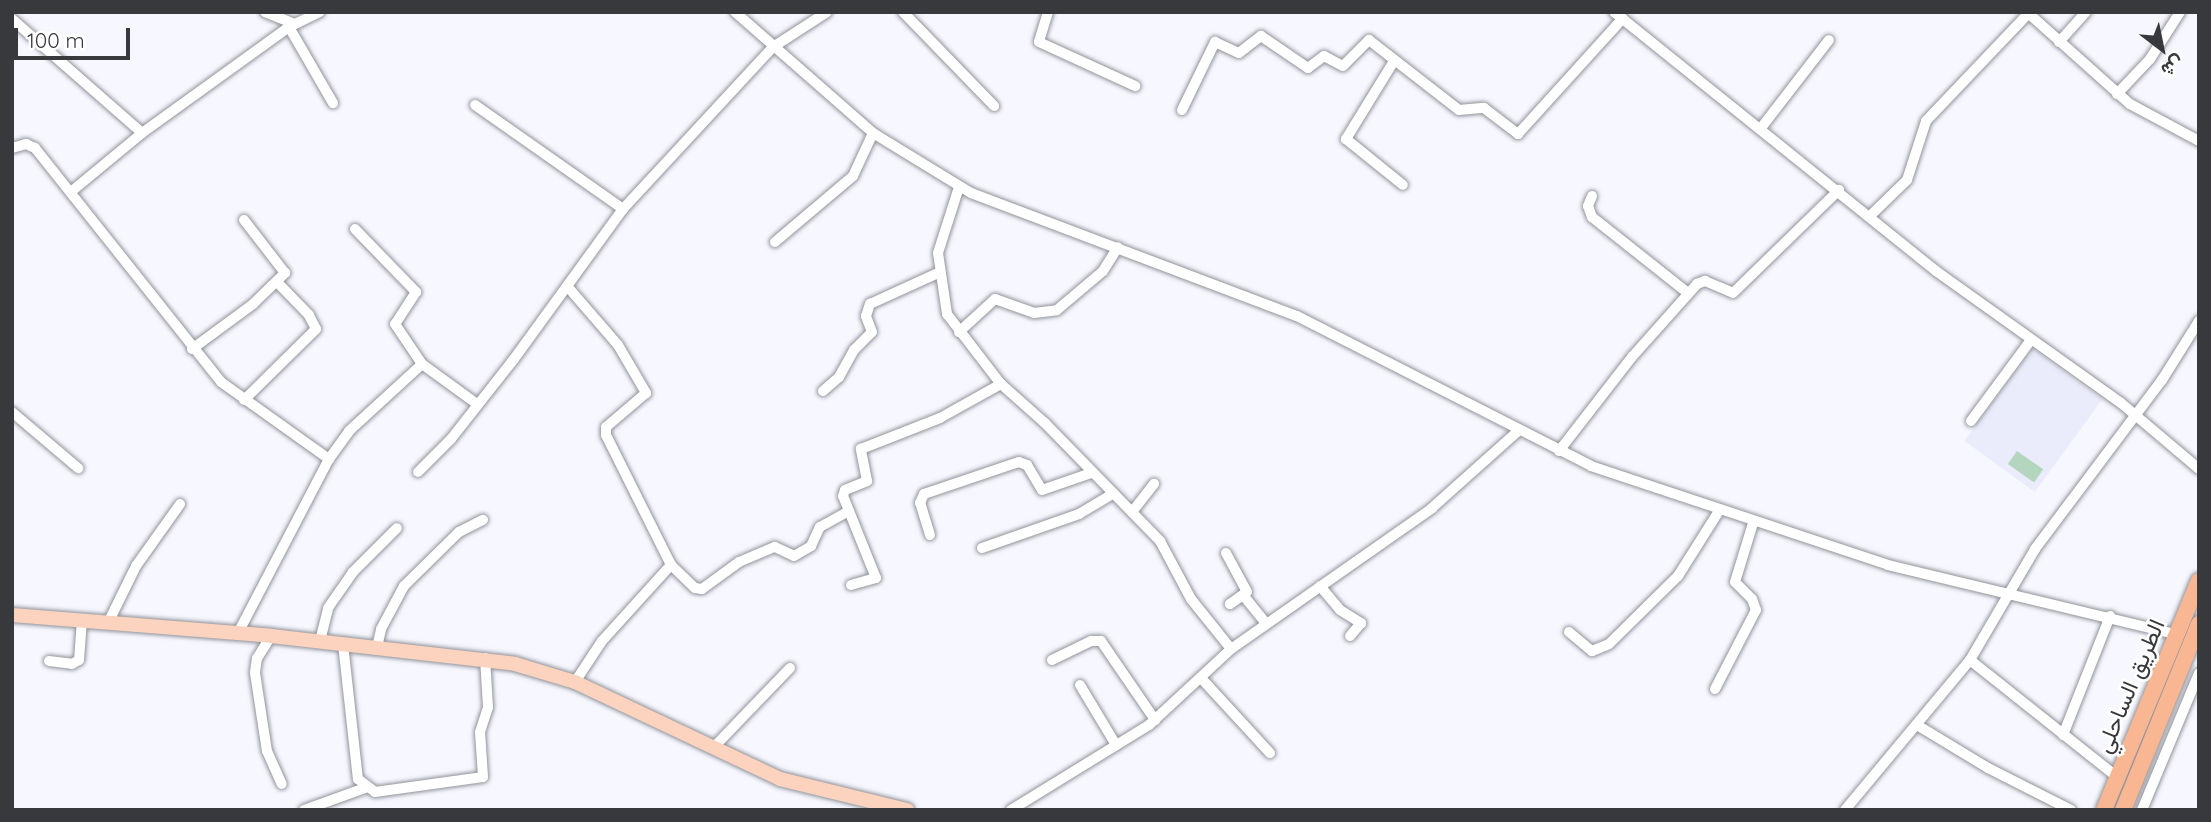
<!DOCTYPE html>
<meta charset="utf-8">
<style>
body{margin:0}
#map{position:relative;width:2211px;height:822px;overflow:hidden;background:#f7f8ff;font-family:Quicksand,Vazirmatn,sans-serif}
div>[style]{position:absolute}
.built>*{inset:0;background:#eaecfb;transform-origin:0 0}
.green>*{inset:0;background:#b4d6bf;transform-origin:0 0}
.roads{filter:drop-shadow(0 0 2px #92939a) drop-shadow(0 0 2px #92939a)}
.minor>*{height:10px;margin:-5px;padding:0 5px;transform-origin:5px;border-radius:5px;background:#fff}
.major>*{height:14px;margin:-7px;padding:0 7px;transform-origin:7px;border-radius:7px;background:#fbd3be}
.highway>*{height:16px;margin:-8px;padding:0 8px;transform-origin:8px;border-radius:8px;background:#f8b693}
span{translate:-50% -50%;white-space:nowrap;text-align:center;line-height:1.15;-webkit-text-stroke:5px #fff;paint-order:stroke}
.street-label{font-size:23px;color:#38393c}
.frame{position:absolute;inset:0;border:14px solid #38393c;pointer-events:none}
.north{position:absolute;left:2127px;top:14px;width:70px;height:70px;-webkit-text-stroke:5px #fff;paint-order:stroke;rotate:148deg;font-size:19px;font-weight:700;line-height:28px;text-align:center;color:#38393c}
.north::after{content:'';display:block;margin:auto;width:24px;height:32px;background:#38393c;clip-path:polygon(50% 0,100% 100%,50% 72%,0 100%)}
.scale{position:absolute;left:14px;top:28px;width:116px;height:32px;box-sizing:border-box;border:4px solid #38393c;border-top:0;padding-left:9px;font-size:21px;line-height:24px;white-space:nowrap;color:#38393c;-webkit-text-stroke:5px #fff;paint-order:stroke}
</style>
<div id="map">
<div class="built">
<div style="left:2032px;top:348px;width:87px;height:115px;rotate:36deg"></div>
</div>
<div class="green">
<div style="left:2017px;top:451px;width:32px;height:16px;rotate:35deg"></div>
</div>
<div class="roads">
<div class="minor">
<div style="left:265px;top:12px;width:31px;rotate:22deg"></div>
<div style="left:735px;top:12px;width:184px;rotate:41.2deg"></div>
<div style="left:873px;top:133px;width:115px;rotate:31.5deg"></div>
<div style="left:971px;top:193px;width:348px;rotate:20.7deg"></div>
<div style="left:1297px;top:316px;width:330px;rotate:27deg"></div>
<div style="left:1591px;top:466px;width:313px;rotate:18.4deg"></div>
<div style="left:1888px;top:565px;width:296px;rotate:13.5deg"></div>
<div style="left:903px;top:12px;width:131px;rotate:45.9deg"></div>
<div style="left:1048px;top:12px;width:31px;rotate:107deg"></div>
<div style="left:1039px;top:42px;width:106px;rotate:24.6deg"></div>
<div style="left:1614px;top:12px;width:413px;rotate:38.8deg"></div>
<div style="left:1936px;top:271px;width:227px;rotate:35.5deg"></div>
<div style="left:2121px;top:403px;width:102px;rotate:40.2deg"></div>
<div style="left:2027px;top:12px;width:138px;rotate:41.8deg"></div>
<div style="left:2130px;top:104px;width:78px;rotate:28.2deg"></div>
<div style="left:12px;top:19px;width:173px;rotate:41.2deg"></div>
<div style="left:289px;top:27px;width:34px;rotate:-26deg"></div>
<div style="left:2059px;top:42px;width:40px;rotate:-48deg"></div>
<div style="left:1394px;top:61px;width:92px;rotate:121.6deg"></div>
<div style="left:1346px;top:139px;width:73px;rotate:38.9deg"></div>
<div style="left:2117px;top:94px;width:48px;rotate:-46.7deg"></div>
<div style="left:2150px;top:59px;width:56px;rotate:-57.4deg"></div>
<div style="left:475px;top:105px;width:181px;rotate:35.1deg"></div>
<div style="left:1182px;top:110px;width:76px;rotate:-64.1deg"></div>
<div style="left:1215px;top:42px;width:26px;rotate:25deg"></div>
<div style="left:1239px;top:53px;width:28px;rotate:-38deg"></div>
<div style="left:1261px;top:36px;width:57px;rotate:34.2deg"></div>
<div style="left:1308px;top:68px;width:20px;rotate:-37deg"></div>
<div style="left:1324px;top:56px;width:21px;rotate:28deg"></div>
<div style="left:1343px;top:66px;width:37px;rotate:-45deg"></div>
<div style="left:1369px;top:40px;width:114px;rotate:37.9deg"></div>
<div style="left:1459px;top:110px;width:25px;rotate:-5deg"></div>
<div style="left:1484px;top:108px;width:43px;rotate:37.4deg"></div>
<div style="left:1518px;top:134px;width:156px;rotate:-47.8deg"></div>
<div style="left:1761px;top:128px;width:111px;rotate:-52.3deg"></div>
<div style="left:12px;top:148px;width:15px;rotate:-16deg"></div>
<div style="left:26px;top:144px;width:10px;rotate:24deg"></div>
<div style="left:35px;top:148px;width:299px;rotate:51.5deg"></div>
<div style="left:221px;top:382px;width:133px;rotate:35.5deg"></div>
<div style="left:959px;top:187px;width:69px;rotate:107.7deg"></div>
<div style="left:938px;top:253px;width:62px;rotate:81.6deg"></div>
<div style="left:947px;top:314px;width:88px;rotate:52.4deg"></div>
<div style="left:1001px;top:384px;width:59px;rotate:41.6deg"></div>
<div style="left:1045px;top:423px;width:165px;rotate:45.7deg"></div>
<div style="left:1160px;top:541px;width:66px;rotate:61.9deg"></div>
<div style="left:1191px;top:599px;width:64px;rotate:51.3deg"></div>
<div style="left:72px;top:191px;width:91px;rotate:-39.6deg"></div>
<div style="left:142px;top:133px;width:181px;rotate:-35.8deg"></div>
<div style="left:289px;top:27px;width:88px;rotate:59.9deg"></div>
<div style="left:1592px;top:196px;width:11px;rotate:112deg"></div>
<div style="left:1588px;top:206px;width:12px;rotate:70deg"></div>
<div style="left:1592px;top:217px;width:122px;rotate:38.4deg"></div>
<div style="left:1871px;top:215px;width:50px;rotate:-44.2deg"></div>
<div style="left:1907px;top:180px;width:62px;rotate:-72.1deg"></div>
<div style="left:1926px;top:121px;width:148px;rotate:-46.4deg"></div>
<div style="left:355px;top:229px;width:88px;rotate:45.9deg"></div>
<div style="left:416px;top:292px;width:38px;rotate:123deg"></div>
<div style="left:395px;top:324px;width:48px;rotate:56deg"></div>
<div style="left:775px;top:242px;width:102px;rotate:-40.2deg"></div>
<div style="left:853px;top:176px;width:47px;rotate:-65.1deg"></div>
<div style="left:567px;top:286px;width:78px;rotate:49.2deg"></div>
<div style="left:618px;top:345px;width:56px;rotate:59.7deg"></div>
<div style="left:646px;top:393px;width:52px;rotate:139.6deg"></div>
<div style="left:606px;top:427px;width:8px;rotate:90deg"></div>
<div style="left:606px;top:435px;width:145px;rotate:63.4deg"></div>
<div style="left:671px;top:565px;width:33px;rotate:44deg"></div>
<div style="left:695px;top:588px;width:7px;rotate:8deg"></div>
<div style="left:702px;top:589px;width:46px;rotate:-36.1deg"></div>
<div style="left:739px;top:562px;width:39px;rotate:-23deg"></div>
<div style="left:775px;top:547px;width:21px;rotate:25deg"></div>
<div style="left:794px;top:556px;width:20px;rotate:-30deg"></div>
<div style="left:811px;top:546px;width:21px;rotate:-65deg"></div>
<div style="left:820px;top:527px;width:33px;rotate:-29deg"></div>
<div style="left:959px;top:332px;width:49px;rotate:-42.5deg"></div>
<div style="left:995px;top:299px;width:41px;rotate:19.7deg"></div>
<div style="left:1034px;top:313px;width:23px;rotate:-7deg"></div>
<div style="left:1057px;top:310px;width:60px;rotate:-40.3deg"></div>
<div style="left:1103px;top:271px;width:28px;rotate:-58deg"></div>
<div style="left:192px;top:349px;width:76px;rotate:-36.4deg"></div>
<div style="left:253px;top:304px;width:45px;rotate:-44.1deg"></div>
<div style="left:285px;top:273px;width:67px;rotate:-127.7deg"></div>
<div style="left:823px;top:391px;width:21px;rotate:-41deg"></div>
<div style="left:839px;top:377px;width:31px;rotate:-61deg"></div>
<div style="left:854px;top:350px;width:25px;rotate:-45deg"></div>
<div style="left:872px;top:332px;width:17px;rotate:-111deg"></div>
<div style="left:866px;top:316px;width:13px;rotate:-72deg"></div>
<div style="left:870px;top:304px;width:75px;rotate:-24.5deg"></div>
<div style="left:244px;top:400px;width:101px;rotate:-44.6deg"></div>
<div style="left:316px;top:329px;width:16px;rotate:-117deg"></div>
<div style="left:309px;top:315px;width:46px;rotate:-134.1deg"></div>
<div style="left:12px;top:412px;width:87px;rotate:40.3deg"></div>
<div style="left:1971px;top:421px;width:101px;rotate:-53.5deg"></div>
<div style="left:1559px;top:451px;width:119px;rotate:-52.2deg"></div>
<div style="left:1632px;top:357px;width:98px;rotate:-48.3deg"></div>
<div style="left:1697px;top:284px;width:9px;rotate:-21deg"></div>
<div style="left:1705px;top:281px;width:30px;rotate:23deg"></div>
<div style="left:1733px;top:293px;width:148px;rotate:-44.2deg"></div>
<div style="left:418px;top:472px;width:47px;rotate:-45deg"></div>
<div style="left:451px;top:439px;width:102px;rotate:-51.8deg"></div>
<div style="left:514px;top:359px;width:185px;rotate:-54deg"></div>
<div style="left:623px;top:209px;width:221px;rotate:-47.2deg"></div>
<div style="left:773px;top:47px;width:64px;rotate:-32.9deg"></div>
<div style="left:1132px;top:512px;width:36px;rotate:-52deg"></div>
<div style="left:930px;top:535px;width:34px;rotate:-107deg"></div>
<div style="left:920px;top:503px;width:10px;rotate:-66deg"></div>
<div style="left:924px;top:494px;width:100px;rotate:-18.6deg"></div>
<div style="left:1019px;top:462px;width:9px;rotate:21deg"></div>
<div style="left:1027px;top:465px;width:29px;rotate:59deg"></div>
<div style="left:1042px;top:490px;width:52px;rotate:-19.1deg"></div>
<div style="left:982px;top:548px;width:103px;rotate:-19.3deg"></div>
<div style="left:1079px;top:514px;width:39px;rotate:-31deg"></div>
<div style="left:1226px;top:553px;width:44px;rotate:61.7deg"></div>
<div style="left:1247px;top:592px;width:21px;rotate:145deg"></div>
<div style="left:1230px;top:604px;width:16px;rotate:-35deg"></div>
<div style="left:1243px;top:595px;width:35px;rotate:51deg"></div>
<div style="left:851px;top:585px;width:26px;rotate:-16deg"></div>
<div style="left:876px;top:578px;width:88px;rotate:-111.9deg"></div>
<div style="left:843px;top:496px;width:6px;rotate:-72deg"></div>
<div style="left:845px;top:490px;width:24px;rotate:-22deg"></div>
<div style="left:867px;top:481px;width:33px;rotate:-101deg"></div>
<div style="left:861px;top:449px;width:85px;rotate:-21.4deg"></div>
<div style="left:940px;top:418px;width:70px;rotate:-29.1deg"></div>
<div style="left:1320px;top:586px;width:31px;rotate:50deg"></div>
<div style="left:1340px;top:610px;width:25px;rotate:32deg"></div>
<div style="left:1361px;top:623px;width:17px;rotate:130deg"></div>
<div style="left:108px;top:623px;width:64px;rotate:-63.8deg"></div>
<div style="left:136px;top:566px;width:76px;rotate:-54.6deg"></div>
<div style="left:1569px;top:632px;width:30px;rotate:40deg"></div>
<div style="left:1592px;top:651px;width:18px;rotate:-22deg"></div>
<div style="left:1609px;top:644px;width:97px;rotate:-44.6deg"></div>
<div style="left:1678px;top:576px;width:77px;rotate:-57.8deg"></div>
<div style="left:238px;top:633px;width:196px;rotate:-62.4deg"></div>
<div style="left:329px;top:459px;width:34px;rotate:-54deg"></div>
<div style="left:349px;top:431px;width:99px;rotate:-42.5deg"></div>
<div style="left:422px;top:364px;width:68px;rotate:36deg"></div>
<div style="left:271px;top:636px;width:26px;rotate:122deg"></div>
<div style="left:257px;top:658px;width:15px;rotate:98deg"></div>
<div style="left:255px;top:673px;width:79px;rotate:81.3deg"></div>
<div style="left:267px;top:751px;width:36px;rotate:66deg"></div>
<div style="left:320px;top:641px;width:34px;rotate:-76deg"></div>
<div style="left:328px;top:608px;width:44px;rotate:-55.2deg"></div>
<div style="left:353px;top:572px;width:62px;rotate:-45deg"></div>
<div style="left:343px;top:644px;width:136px;rotate:83.7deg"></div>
<div style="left:358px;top:779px;width:21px;rotate:37deg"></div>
<div style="left:375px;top:792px;width:109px;rotate:-7.9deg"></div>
<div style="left:483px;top:777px;width:45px;rotate:-93.8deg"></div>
<div style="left:480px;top:732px;width:26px;rotate:-72deg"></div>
<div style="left:488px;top:707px;width:49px;rotate:-93.5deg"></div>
<div style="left:377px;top:647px;width:18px;rotate:-77deg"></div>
<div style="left:381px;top:629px;width:49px;rotate:-61.9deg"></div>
<div style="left:404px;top:586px;width:77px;rotate:-44.5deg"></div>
<div style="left:459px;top:532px;width:27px;rotate:-27deg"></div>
<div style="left:1052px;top:660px;width:43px;rotate:-26deg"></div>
<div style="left:1091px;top:641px;width:10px"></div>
<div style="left:1101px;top:641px;width:96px;rotate:55.6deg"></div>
<div style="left:1970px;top:660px;width:188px;rotate:38.5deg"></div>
<div style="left:49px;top:661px;width:23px;rotate:7deg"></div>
<div style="left:72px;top:664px;width:8px;rotate:-30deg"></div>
<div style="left:79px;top:660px;width:40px;rotate:-85.7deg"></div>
<div style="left:1201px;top:678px;width:102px;rotate:47.4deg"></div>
<div style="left:575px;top:682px;width:49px;rotate:-56.6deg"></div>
<div style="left:602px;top:641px;width:103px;rotate:-47.8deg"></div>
<div style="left:1080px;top:685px;width:70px;rotate:59deg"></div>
<div style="left:1715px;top:689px;width:89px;rotate:-62.6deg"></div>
<div style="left:1756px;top:610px;width:12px;rotate:-110deg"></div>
<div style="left:1752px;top:599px;width:24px;rotate:-135deg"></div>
<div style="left:1735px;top:582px;width:62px;rotate:-73deg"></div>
<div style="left:1917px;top:725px;width:83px;rotate:31.2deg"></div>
<div style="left:1988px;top:768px;width:93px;rotate:26.8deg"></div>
<div style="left:2063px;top:735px;width:128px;rotate:-68.4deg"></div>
<div style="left:713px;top:748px;width:111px;rotate:-46.1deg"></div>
<div style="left:304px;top:810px;width:65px;rotate:-19.8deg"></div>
<div style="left:1011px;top:810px;width:162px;rotate:-31.6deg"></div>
<div style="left:1149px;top:725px;width:112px;rotate:-42.8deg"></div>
<div style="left:1231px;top:649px;width:246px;rotate:-35deg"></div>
<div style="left:1432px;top:508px;width:115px;rotate:-41.8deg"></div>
<div style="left:1845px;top:810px;width:195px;rotate:-50.2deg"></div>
<div style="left:1970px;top:660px;width:129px;rotate:-59.6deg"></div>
<div style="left:2035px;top:549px;width:211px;rotate:-53.1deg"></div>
<div style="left:2162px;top:380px;width:70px;rotate:-57.9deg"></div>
<div style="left:2142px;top:810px;width:148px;rotate:-67.4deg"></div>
</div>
<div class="major">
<div style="left:12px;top:615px;width:260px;rotate:4.6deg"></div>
<div style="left:271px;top:636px;width:246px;rotate:6.5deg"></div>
<div style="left:515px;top:664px;width:63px;rotate:16.7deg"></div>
<div style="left:575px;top:682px;width:227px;rotate:25.3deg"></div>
<div style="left:780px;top:779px;width:131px;rotate:13.7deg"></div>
</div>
<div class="highway">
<div style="left:2104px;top:810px;width:248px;rotate:-67.5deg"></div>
<div style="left:2123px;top:810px;width:201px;rotate:-67.8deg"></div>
</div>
</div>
<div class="street-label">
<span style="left:2130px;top:686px;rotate:-67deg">الطريق الساحلي</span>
</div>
<div class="frame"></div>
<div class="north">ش</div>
<div class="scale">100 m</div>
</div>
